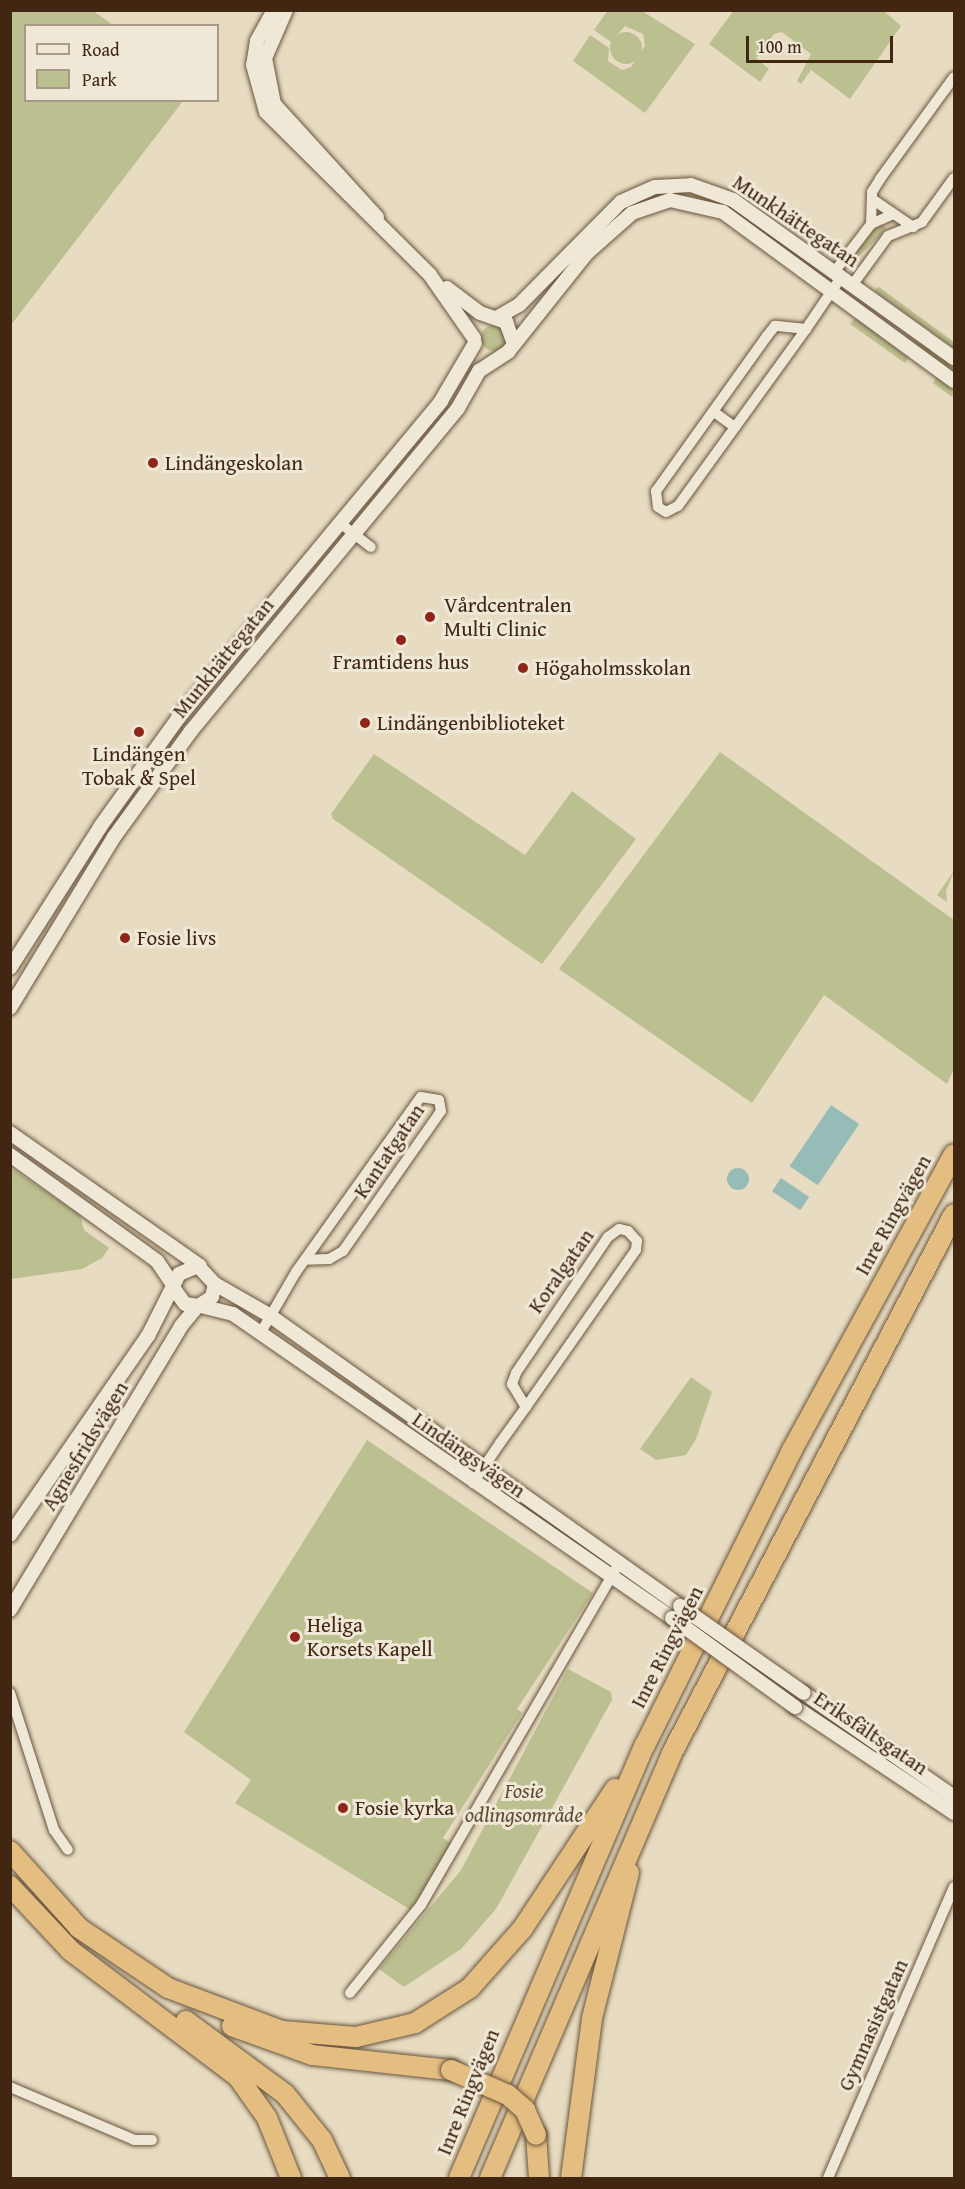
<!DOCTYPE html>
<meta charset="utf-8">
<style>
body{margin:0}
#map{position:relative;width:965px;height:2189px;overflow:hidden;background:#e7dcc1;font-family:"Gentium Book Plus",serif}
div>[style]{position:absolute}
.green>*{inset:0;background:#bcbf8f;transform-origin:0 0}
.round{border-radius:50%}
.water>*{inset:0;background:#97bbb6;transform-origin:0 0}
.roads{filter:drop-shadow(0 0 2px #6a543e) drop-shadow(0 0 2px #6a543e)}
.minor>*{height:10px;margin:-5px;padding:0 5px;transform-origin:5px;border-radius:5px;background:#efe8d7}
.tertiary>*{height:14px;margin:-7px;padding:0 7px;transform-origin:7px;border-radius:7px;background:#efe8d7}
.motorway>*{height:20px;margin:-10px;padding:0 10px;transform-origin:10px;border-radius:10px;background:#e4be80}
.bridges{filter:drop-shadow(0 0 2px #6a543e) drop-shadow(0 0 2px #6a543e)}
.tertiary-bridge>*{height:14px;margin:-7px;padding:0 7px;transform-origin:7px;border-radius:7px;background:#efe8d7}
.motorway-bridge>*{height:20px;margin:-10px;padding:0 10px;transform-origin:10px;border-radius:10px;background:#e4be80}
.dots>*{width:16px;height:16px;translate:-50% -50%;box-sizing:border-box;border:3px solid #efe8d7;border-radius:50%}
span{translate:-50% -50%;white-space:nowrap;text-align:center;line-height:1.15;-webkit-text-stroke:6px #efe8d7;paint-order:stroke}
.street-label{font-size:21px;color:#412612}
.poi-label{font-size:21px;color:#412612}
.left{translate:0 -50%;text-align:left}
.park-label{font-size:21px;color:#604c31;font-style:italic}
.frame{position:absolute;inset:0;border:12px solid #412612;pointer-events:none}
.legend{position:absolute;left:24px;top:24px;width:195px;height:78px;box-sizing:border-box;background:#efe8d7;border:2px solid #a99a88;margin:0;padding:8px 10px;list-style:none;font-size:18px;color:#412612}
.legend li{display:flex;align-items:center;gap:12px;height:30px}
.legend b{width:30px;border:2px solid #a99a88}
.scale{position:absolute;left:746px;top:36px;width:147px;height:27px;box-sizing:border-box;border:3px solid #412612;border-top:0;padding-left:8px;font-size:18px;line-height:21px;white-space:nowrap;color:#412612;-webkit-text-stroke:4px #efe8d7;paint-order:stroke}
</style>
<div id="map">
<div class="green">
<div style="clip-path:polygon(608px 10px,642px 11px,695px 44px,645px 113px,573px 61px,590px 35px,609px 48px,608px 61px,622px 70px,631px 67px,645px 46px,643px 34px,625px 26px,611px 42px,594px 30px)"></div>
<div style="clip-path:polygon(734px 10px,884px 11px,901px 26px,850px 99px,811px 70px,801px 84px,797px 81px,811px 54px,782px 32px,774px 34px,756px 58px,769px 69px,760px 82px,709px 44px)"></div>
<div style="clip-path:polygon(10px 11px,93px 11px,113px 25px,26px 26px,26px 100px,183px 101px,11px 325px)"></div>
<div class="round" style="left:610px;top:32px;width:32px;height:32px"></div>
<div style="clip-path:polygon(683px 189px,725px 201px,819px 267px,815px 272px,717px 203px,682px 195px,652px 199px,651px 194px)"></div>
<div style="left:881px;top:223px;width:8px;height:44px;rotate:45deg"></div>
<div style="clip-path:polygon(879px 287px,954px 342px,954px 348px,880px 295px,874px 290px)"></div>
<div style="clip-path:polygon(855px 318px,909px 358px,905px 363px,850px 324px)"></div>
<div class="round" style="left:481px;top:325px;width:26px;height:26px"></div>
<div style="clip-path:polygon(908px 337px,954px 364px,954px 373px,906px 338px)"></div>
<div style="clip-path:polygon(937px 377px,954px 390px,952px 397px,933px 383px)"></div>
<div style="clip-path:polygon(720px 752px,954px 920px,954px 1069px,947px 1084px,824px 995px,752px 1103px,559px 969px)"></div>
<div style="clip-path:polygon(374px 754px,525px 855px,572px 791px,636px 839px,542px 964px,333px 819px,331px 814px)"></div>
<div style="clip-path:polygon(954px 871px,946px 891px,947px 902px,937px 895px)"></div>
<div style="clip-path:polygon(11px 1168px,80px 1215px,84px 1230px,109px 1248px,102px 1258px,82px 1269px,11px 1279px)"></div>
<div style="clip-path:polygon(691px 1377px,712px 1392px,696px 1439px,686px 1455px,656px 1460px,640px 1449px)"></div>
<div style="clip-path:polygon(367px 1440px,593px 1593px,517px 1709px,522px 1713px,443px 1838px,452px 1844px,411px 1910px,235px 1803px,251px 1780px,184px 1732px)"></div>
<div style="clip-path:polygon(568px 1669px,611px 1692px,612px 1700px,496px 1909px,461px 1949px,404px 1987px,379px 1969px,461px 1870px)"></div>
</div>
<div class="water">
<div style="left:831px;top:1105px;width:34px;height:74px;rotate:34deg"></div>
<div class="round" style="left:727px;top:1168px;width:22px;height:22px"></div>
<div style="left:781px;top:1178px;width:34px;height:16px;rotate:34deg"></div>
</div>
<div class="roads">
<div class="minor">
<div style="left:872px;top:199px;width:50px;rotate:34.3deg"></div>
<div style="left:871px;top:224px;width:24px;rotate:-24deg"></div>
<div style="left:835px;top:271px;width:59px;rotate:-52.5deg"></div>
<div style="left:871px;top:224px;width:32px;rotate:-88deg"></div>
<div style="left:872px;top:192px;width:15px;rotate:-58deg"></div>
<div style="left:880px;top:179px;width:126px;rotate:-54deg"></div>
<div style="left:853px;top:284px;width:59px;rotate:-53.9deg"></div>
<div style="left:888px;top:236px;width:37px;rotate:-22deg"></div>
<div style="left:922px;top:222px;width:54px;rotate:-54deg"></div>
<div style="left:806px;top:329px;width:31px;rotate:-174deg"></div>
<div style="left:775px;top:326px;width:13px;rotate:129deg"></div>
<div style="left:767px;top:336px;width:191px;rotate:125.6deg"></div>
<div style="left:656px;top:491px;width:16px;rotate:83deg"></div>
<div style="left:658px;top:507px;width:9px;rotate:32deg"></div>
<div style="left:666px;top:512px;width:13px;rotate:-27deg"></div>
<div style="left:678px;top:506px;width:218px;rotate:-54.1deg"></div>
<div style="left:806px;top:329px;width:64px;rotate:-55.8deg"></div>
<div style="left:714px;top:412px;width:26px;rotate:36deg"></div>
<div style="left:340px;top:523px;width:39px;rotate:38deg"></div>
<div style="left:260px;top:1334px;width:72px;rotate:-59.9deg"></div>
<div style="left:296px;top:1272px;width:215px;rotate:-54.5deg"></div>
<div style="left:421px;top:1097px;width:18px;rotate:9deg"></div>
<div style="left:439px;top:1100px;width:11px;rotate:80deg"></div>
<div style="left:441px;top:1111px;width:171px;rotate:125deg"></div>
<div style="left:343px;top:1251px;width:16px;rotate:150deg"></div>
<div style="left:329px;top:1259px;width:24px;rotate:178deg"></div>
<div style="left:473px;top:1483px;width:48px;rotate:-56deg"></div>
<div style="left:500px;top:1443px;width:44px;rotate:-54.2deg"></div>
<div style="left:526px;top:1407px;width:192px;rotate:-55deg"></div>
<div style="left:636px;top:1250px;width:9px;rotate:-84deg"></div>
<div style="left:637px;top:1241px;width:13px;rotate:-132deg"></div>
<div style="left:628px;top:1231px;width:9px;rotate:-167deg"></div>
<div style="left:619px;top:1229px;width:14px;rotate:144deg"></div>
<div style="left:608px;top:1237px;width:164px;rotate:124.1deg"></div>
<div style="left:516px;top:1373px;width:12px;rotate:110deg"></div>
<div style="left:512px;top:1384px;width:27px;rotate:59deg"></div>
<div style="left:10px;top:1693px;width:144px;rotate:72.2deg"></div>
<div style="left:54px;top:1830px;width:24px;rotate:55deg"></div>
<div style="left:350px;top:1993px;width:113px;rotate:-51.1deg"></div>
<div style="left:421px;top:1905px;width:397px;rotate:-59.9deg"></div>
<div style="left:10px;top:2087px;width:135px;rotate:23.1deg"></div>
<div style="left:134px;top:2140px;width:18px"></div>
<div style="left:828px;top:2178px;width:317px;rotate:-66.6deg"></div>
</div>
<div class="tertiary">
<div style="left:274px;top:10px;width:35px;rotate:119deg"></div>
<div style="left:257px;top:41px;width:24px;rotate:99deg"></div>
<div style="left:253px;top:65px;width:49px;rotate:74.5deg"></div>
<div style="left:266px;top:112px;width:231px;rotate:44.8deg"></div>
<div style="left:430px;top:275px;width:77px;rotate:55.1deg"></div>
<div style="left:286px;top:10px;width:52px;rotate:113.6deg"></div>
<div style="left:265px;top:58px;width:47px;rotate:78.9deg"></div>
<div style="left:274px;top:104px;width:153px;rotate:47.7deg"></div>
<div style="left:447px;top:288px;width:41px;rotate:37.1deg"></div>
<div style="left:480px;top:313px;width:28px;rotate:19deg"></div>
<div style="left:506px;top:322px;width:23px;rotate:70deg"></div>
<div style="left:498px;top:317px;width:24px;rotate:-30deg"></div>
<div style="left:519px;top:305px;width:145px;rotate:-45.3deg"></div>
<div style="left:621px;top:202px;width:37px;rotate:-24deg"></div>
<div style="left:655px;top:187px;width:36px;rotate:-3deg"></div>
<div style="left:691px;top:185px;width:45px;rotate:19.7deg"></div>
<div style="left:733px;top:200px;width:272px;rotate:35.6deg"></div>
<div style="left:10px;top:968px;width:167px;rotate:-57.4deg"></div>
<div style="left:100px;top:827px;width:135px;rotate:-54.3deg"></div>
<div style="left:179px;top:717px;width:410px;rotate:-50.3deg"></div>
<div style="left:441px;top:401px;width:67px;rotate:-59.6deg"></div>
<div style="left:10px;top:1008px;width:200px;rotate:-58.7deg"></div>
<div style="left:114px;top:837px;width:131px;rotate:-54deg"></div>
<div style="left:191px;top:731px;width:419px;rotate:-50.4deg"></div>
<div style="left:458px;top:408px;width:43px;rotate:-60.4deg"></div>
<div style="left:479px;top:371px;width:35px;rotate:-33deg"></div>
<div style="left:508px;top:352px;width:127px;rotate:-51.4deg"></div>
<div style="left:587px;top:253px;width:60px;rotate:-41.6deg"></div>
<div style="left:632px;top:213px;width:40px;rotate:-18.9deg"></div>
<div style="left:670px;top:200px;width:54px;rotate:12.8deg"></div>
<div style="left:723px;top:212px;width:286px;rotate:36.2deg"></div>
<div style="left:10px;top:1133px;width:232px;rotate:35deg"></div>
<div style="left:10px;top:1155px;width:181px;rotate:35.8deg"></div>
<div style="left:157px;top:1261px;width:30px;rotate:56deg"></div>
<div style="left:215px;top:1284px;width:62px;rotate:29.9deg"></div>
<div style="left:269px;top:1315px;width:504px;rotate:35.3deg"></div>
<div style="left:201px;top:1306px;width:33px;rotate:14deg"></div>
<div style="left:233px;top:1314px;width:534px;rotate:34.7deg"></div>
<div style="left:10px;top:1535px;width:242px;rotate:-55.3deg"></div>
<div style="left:148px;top:1336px;width:69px;rotate:-63.4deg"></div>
<div style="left:179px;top:1274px;width:21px;rotate:-23deg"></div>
<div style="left:198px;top:1266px;width:25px;rotate:47deg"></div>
<div style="left:215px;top:1284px;width:13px;rotate:103deg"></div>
<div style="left:212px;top:1297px;width:17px;rotate:147deg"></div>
<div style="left:198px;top:1306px;width:13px;rotate:-171deg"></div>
<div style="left:185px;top:1304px;width:19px;rotate:-126deg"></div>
<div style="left:10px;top:1610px;width:332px;rotate:-58.9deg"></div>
<div style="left:181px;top:1326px;width:26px;rotate:-50deg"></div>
<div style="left:804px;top:1693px;width:183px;rotate:34.7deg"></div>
<div style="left:795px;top:1707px;width:191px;rotate:33.7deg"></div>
</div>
<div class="motorway">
<div style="left:10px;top:1851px;width:103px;rotate:48.1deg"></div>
<div style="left:79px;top:1928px;width:107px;rotate:34deg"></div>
<div style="left:168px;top:1988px;width:122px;rotate:20.7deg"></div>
<div style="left:282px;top:2031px;width:74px;rotate:4.6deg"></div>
<div style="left:356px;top:2037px;width:61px;rotate:-13.3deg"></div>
<div style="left:415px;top:2023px;width:65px;rotate:-32.5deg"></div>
<div style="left:470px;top:1988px;width:80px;rotate:-48.5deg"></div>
<div style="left:523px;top:1928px;width:167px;rotate:-56.5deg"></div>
<div style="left:10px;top:1886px;width:89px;rotate:46.8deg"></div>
<div style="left:71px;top:1951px;width:209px;rotate:37deg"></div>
<div style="left:238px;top:2077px;width:50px;rotate:54.7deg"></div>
<div style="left:267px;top:2118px;width:65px;rotate:68.2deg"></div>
<div style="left:186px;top:2021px;width:123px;rotate:36.4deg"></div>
<div style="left:285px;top:2094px;width:59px;rotate:51.2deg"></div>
<div style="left:322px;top:2140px;width:42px;rotate:64.7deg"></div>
<div style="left:232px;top:2026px;width:85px;rotate:19.9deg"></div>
<div style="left:312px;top:2055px;width:140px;rotate:6.2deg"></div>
<div style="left:536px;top:2135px;width:43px;rotate:86deg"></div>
<div style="left:459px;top:2178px;width:471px;rotate:-66.8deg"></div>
<div style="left:645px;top:1745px;width:330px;rotate:-63.5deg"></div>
<div style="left:792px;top:1450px;width:337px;rotate:-61.3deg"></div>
<div style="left:490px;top:2178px;width:462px;rotate:-66.8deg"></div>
<div style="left:672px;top:1753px;width:608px;rotate:-62.38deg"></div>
<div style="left:571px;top:2178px;width:161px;rotate:-82.5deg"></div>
<div style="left:592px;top:2018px;width:150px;rotate:-75.7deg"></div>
</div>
</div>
<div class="bridges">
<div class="tertiary-bridge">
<div style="left:680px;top:1606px;width:151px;rotate:35.1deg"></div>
<div style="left:672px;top:1618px;width:152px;rotate:35.9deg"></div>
</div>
<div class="motorway-bridge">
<div style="left:451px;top:2070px;width:62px;rotate:23.7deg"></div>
<div style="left:508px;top:2095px;width:23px;rotate:41deg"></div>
<div style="left:525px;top:2110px;width:27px;rotate:66deg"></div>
</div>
</div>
<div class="dots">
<div style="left:153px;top:463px;background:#8f2418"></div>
<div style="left:430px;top:617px;background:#8f2418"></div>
<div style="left:401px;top:640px;background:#8f2418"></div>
<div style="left:523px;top:668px;background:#8f2418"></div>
<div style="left:365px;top:723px;background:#8f2418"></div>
<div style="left:139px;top:732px;background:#8f2418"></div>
<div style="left:125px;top:938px;background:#8f2418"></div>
<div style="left:295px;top:1637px;background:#8f2418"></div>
<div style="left:343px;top:1808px;background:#8f2418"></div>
</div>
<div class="street-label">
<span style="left:796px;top:221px;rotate:34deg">Munkhättegatan</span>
<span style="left:223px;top:658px;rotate:-51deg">Munkhättegatan</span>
<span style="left:389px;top:1151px;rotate:-56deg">Kantatgatan</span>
<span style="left:893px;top:1215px;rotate:-61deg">Inre Ringvägen</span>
<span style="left:561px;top:1271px;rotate:-55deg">Koralgatan</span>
<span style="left:85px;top:1446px;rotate:-59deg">Agnesfridsvägen</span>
<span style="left:469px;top:1455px;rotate:35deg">Lindängsvägen</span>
<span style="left:667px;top:1647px;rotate:-63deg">Inre Ringvägen</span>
<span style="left:871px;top:1733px;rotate:34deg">Eriksfältsgatan</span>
<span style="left:873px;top:2025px;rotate:-66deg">Gymnasistgatan</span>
<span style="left:468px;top:2092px;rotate:-68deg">Inre Ringvägen</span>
</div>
<div class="poi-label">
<span class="left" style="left:165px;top:463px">Lindängeskolan</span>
<span class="left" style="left:444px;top:617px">Vårdcentralen<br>Multi Clinic</span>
<span style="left:401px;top:662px">Framtidens hus</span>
<span class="left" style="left:535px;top:668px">Högaholmsskolan</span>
<span class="left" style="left:377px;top:723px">Lindängenbiblioteket</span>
<span style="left:139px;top:766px">Lindängen<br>Tobak &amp; Spel</span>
<span class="left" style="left:137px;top:938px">Fosie livs</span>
<span class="left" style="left:307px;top:1637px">Heliga<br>Korsets Kapell</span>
<span class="left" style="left:355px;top:1808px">Fosie kyrka</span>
</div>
<div class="park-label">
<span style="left:524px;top:1803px">Fosie<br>odlingsområde</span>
</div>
<div class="frame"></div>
<ul class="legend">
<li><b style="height:8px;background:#efe8d7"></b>Road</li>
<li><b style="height:16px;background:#bcbf8f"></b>Park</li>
</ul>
<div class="scale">100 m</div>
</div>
